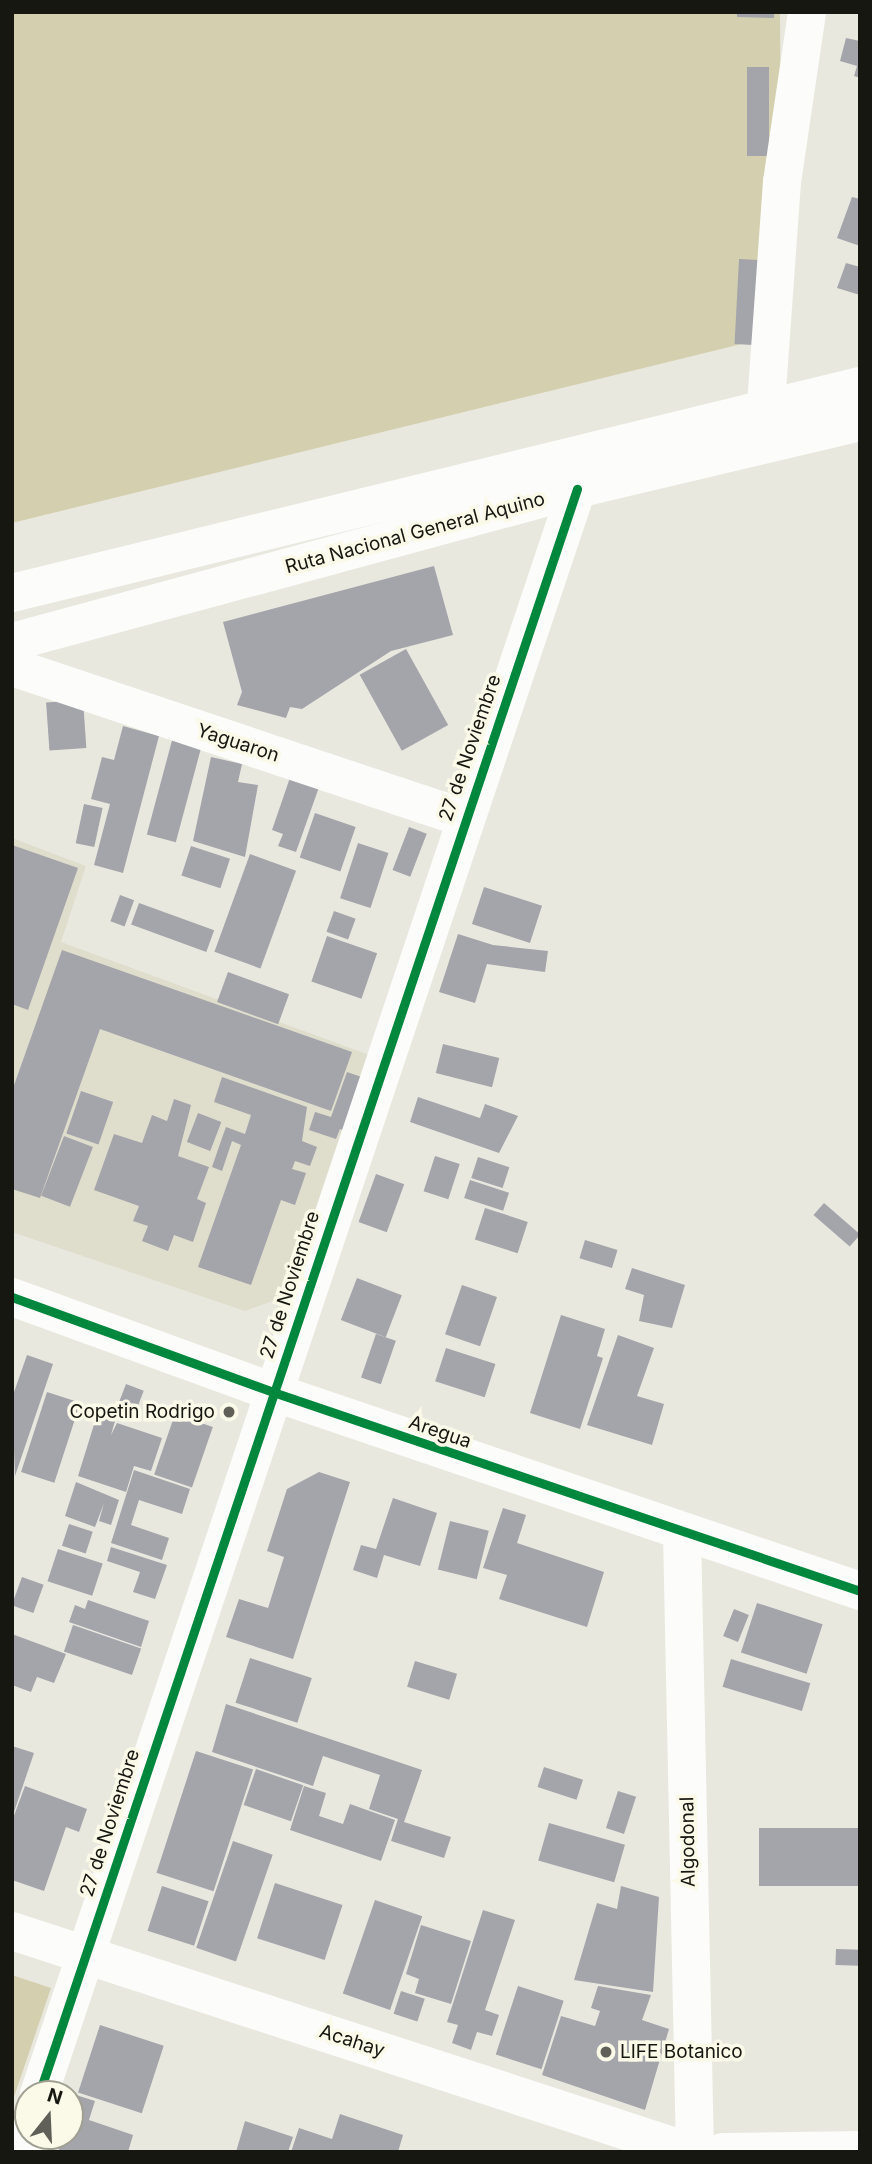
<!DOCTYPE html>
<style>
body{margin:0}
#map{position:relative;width:872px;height:2164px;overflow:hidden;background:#e9e8df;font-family:Inter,sans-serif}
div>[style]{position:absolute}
.built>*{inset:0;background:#dfddcc}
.green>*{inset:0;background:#d4d0af}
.building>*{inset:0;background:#a4a4ab;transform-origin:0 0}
.street>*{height:38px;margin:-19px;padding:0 19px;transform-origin:19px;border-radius:19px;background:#fcfcfa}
.highway>*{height:38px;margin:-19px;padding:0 19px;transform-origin:19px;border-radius:19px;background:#fcfcfa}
.cycleway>*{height:9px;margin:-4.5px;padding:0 4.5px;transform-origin:4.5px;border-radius:4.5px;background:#00873e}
.dots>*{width:19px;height:19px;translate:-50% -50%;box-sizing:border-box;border:4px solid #fbf9e8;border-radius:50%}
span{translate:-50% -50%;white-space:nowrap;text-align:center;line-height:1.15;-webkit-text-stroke:7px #fbf9e8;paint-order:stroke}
.street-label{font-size:19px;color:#171711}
.poi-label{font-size:19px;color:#171711}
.right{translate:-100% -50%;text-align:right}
.left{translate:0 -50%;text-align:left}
.frame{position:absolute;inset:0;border:14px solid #171711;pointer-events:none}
.north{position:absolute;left:14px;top:2080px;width:70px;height:70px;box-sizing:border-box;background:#fbf9e8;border:2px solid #a09f92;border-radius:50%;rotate:18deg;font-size:19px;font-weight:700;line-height:28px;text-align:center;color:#171711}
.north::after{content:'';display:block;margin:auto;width:24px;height:32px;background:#606059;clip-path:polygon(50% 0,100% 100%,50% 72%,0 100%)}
</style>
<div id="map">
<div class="built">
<div style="clip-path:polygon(12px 838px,86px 866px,61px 942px,383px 1060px,278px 1299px,245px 1311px,12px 1232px)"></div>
</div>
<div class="green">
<div style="clip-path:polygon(12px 12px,780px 12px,782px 334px,12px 523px)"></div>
<div style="clip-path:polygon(12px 1975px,51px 1988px,12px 2103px)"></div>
</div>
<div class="building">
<div style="clip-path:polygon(737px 12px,774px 12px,774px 18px,737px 17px)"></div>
<div style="clip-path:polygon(846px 38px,860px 41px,860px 78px,854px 76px,857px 66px,840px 61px)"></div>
<div style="left:747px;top:67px;width:22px;height:89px"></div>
<div style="clip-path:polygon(852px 197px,860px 199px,860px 246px,837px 238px)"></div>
<div style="left:739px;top:259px;width:19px;height:85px;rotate:3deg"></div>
<div style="clip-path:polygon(846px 263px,860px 267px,860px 295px,837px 288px)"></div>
<div style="clip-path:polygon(434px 566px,453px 635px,391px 651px,302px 709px,290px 707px,286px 718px,237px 705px,242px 692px,223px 622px)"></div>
<div style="left:406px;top:649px;width:87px;height:53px;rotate:61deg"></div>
<div style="left:83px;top:700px;width:48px;height:37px;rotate:86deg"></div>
<div style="clip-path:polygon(123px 726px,159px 736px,123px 873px,94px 865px,110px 804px,91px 799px,102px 757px,114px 760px)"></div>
<div style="left:174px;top:733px;width:30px;height:105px;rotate:15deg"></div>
<div style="clip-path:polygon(211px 757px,242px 764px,238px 782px,258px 785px,245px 857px,193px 841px)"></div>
<div style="clip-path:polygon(294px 766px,323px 776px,296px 852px,278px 846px,283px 834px,272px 830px)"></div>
<div style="left:84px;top:804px;width:19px;height:40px;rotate:12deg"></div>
<div style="left:315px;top:813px;width:43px;height:47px;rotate:19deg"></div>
<div style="left:409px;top:827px;width:19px;height:46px;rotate:21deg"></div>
<div style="left:358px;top:843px;width:32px;height:58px;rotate:18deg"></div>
<div style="clip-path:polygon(12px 845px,78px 868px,28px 1010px,12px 1004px)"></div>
<div style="left:191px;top:846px;width:41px;height:31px;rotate:18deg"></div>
<div style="left:250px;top:854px;width:49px;height:104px;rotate:20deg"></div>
<div style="left:484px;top:887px;width:61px;height:39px;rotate:18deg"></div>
<div style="left:120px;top:895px;width:15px;height:28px;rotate:20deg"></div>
<div style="left:139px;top:903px;width:80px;height:23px;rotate:20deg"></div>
<div style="left:334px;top:911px;width:23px;height:22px;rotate:20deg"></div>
<div style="clip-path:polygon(458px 934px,493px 945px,548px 951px,545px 972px,487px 964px,475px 1003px,439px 992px)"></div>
<div style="left:327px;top:936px;width:53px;height:48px;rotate:19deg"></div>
<div style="clip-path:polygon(62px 950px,352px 1052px,331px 1111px,100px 1029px,40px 1198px,12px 1189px,12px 1091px)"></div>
<div style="left:228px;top:972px;width:65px;height:32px;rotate:20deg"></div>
<div style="left:443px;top:1044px;width:58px;height:30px;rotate:14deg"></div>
<div style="clip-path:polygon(347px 1072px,370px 1080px,352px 1133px,340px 1129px,336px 1139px,309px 1130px,315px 1112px,331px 1117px)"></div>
<div style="clip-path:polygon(222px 1077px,307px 1107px,302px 1141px,317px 1147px,310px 1166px,295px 1161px,292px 1169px,306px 1173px,295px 1205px,281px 1200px,251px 1285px,198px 1267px,241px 1145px,232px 1141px,222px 1171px,212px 1167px,222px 1138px,226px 1127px,245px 1134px,251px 1115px,214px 1102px)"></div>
<div style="left:81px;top:1091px;width:34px;height:45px;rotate:19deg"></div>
<div style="clip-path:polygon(418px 1097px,480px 1118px,485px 1104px,518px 1116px,499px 1153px,410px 1122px)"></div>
<div style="clip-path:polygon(174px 1099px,191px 1105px,178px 1156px,209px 1167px,197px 1199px,206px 1203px,193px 1242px,174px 1235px,168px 1251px,142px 1241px,148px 1226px,133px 1221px,139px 1206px,94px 1190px,114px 1134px,142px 1143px,152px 1115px,167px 1121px)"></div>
<div style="left:198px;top:1113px;width:25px;height:31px;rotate:21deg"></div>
<div style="left:64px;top:1136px;width:31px;height:64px;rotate:21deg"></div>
<div style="left:435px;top:1156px;width:26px;height:37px;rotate:18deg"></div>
<div style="left:478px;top:1157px;width:33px;height:22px;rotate:18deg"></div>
<div style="left:376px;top:1174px;width:30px;height:51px;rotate:20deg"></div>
<div style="left:470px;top:1180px;width:41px;height:19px;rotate:18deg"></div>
<div style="left:824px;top:1203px;width:48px;height:16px;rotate:41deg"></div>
<div style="left:485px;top:1208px;width:45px;height:33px;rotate:18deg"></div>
<div style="left:585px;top:1240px;width:34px;height:19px;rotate:17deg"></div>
<div style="clip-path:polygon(632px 1268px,685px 1285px,672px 1328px,639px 1321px,644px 1295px,625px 1289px)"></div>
<div style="left:357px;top:1278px;width:48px;height:45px;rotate:21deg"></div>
<div style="left:462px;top:1285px;width:37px;height:52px;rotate:19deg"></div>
<div style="clip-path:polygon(561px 1315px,605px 1329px,597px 1356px,603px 1358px,580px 1429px,530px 1413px)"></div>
<div style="left:376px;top:1334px;width:21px;height:46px;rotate:19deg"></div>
<div style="clip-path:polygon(618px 1335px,654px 1348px,637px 1396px,664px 1404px,652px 1445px,587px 1425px)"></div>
<div style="left:446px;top:1348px;width:52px;height:35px;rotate:18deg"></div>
<div style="clip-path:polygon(27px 1355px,53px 1364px,15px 1476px,12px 1398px)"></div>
<div style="left:126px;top:1384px;width:19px;height:28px;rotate:21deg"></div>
<div style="left:47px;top:1392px;width:35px;height:84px;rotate:18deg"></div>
<div style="left:175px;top:1414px;width:40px;height:64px;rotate:19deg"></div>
<div style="clip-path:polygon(97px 1415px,115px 1421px,111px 1435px,117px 1423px,162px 1438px,151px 1471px,134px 1466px,126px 1492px,78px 1476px)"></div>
<div style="clip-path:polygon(134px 1470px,190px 1489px,182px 1514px,139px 1500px,131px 1525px,169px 1538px,162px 1560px,111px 1543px)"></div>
<div style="clip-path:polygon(319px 1472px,350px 1482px,293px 1659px,226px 1637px,239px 1599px,268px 1608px,284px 1557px,267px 1551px,287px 1489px)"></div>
<div style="clip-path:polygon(76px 1482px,119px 1500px,111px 1525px,99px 1521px,104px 1503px,95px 1527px,65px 1516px)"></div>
<div style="clip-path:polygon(393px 1498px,437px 1513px,420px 1566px,384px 1555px,377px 1578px,353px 1570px,361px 1545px,376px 1549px)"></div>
<div style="clip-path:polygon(503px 1508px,526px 1515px,517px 1543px,604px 1572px,587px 1627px,499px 1599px,507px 1575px,483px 1568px)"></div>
<div style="left:450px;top:1521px;width:40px;height:50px;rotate:14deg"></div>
<div style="left:69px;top:1524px;width:25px;height:23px;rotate:18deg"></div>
<div style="clip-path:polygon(111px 1547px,167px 1565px,155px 1599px,133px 1592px,140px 1572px,107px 1561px)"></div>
<div style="left:58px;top:1549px;width:47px;height:34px;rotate:18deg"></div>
<div style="left:22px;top:1577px;width:23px;height:30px;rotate:20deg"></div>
<div style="clip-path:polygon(88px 1600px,149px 1621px,141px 1647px,69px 1622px,75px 1605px,85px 1609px)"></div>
<div style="left:757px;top:1603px;width:69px;height:52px;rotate:18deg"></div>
<div style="left:734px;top:1609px;width:16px;height:29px;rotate:22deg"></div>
<div style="left:73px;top:1625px;width:72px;height:28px;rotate:19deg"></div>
<div style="clip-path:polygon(12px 1634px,66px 1654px,54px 1683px,37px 1677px,31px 1692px,12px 1685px)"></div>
<div style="left:250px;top:1658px;width:65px;height:47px;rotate:18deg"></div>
<div style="left:731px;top:1659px;width:83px;height:29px;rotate:17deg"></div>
<div style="left:415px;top:1661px;width:44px;height:27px;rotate:17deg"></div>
<div style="clip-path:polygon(226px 1704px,422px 1770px,404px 1822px,451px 1837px,444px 1858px,391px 1841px,398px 1819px,369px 1809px,380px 1775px,323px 1756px,313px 1786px,212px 1752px)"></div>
<div style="clip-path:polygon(12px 1746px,34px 1753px,13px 1815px,12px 1815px)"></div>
<div style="left:196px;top:1751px;width:60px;height:128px;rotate:18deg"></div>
<div style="left:544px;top:1767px;width:41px;height:21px;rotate:18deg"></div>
<div style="left:256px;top:1769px;width:50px;height:38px;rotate:19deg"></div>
<div style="clip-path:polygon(25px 1786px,87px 1809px,79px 1832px,66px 1827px,44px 1891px,12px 1880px,12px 1821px)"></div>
<div style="clip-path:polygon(304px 1786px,326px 1793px,319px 1816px,343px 1824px,350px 1804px,395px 1820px,381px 1861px,290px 1830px)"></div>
<div style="left:618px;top:1791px;width:19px;height:39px;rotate:18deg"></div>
<div style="left:549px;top:1823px;width:79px;height:39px;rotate:16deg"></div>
<div style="left:860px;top:1828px;width:58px;height:101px;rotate:90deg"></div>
<div style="left:233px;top:1841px;width:42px;height:113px;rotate:19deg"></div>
<div style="left:275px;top:1883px;width:71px;height:58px;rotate:18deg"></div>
<div style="left:162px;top:1886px;width:49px;height:47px;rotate:18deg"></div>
<div style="clip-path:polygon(621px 1886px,659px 1897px,653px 1992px,574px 1980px,597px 1903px,617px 1909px)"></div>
<div style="left:375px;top:1900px;width:50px;height:99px;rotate:19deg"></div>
<div style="clip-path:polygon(483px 1910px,515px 1920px,485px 2010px,499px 2015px,492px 2036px,477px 2032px,471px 2050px,452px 2043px,458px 2025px,447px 2022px)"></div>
<div style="clip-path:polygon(421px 1925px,471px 1941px,451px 2004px,415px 1993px,419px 1979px,406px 1974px)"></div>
<div style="left:836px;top:1949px;width:24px;height:16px;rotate:2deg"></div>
<div style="left:518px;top:1986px;width:48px;height:72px;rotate:18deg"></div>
<div style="clip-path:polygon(598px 1986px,651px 1995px,642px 2020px,669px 2029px,645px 2110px,542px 2075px,561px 2016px,595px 2026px,600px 2011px,591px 2008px)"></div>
<div style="left:401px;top:1991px;width:25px;height:24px;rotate:18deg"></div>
<div style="left:100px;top:2025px;width:67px;height:71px;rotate:18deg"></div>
<div style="clip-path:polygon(76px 2095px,95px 2101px,89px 2120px,133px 2135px,128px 2152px,58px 2152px,63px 2136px,70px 2136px)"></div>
<div style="clip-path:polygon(340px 2114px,403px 2135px,398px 2152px,291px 2152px,299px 2128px,332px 2139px)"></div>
<div style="clip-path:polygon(245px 2121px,293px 2137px,288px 2152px,236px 2152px)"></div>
</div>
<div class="street">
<div style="left:766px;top:405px;width:224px;rotate:-85.9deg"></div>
<div style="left:782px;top:182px;width:172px;rotate:-81.6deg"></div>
<div style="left:12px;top:667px;width:477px;rotate:18.5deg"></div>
<div style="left:12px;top:1297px;width:278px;rotate:20deg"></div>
<div style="left:273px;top:1392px;width:620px;rotate:18.73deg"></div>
<div style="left:682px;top:1533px;width:619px;rotate:88.8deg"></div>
<div style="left:12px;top:1931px;width:714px;rotate:18.03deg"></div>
<div style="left:39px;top:2094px;width:1693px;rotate:-71.47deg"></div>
<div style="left:20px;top:2152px;width:25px;rotate:-72deg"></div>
<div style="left:723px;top:2152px;width:137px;rotate:-0.8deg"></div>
</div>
<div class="highway">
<div style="left:12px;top:593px;width:873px;rotate:-13.72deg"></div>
<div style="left:12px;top:642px;width:585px;rotate:-15.15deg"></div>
<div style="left:577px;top:489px;width:291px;rotate:-13.3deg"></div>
</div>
<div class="cycleway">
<div style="left:12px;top:1297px;width:278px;rotate:20deg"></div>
<div style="left:273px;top:1392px;width:620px;rotate:18.73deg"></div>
<div style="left:39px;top:2094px;width:1693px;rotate:-71.47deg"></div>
</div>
<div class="dots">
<div style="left:229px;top:1412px;background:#606059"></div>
<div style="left:606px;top:2052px;background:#606059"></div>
</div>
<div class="street-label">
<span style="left:415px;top:533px;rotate:-15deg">Ruta Nacional General Aquino</span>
<span style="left:238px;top:743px;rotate:18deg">Yaguaron</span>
<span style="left:470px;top:748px;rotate:-71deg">27 de Noviembre</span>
<span style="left:290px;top:1285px;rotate:-72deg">27 de Noviembre</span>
<span style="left:440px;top:1432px;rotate:19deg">Aregua</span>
<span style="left:110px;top:1823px;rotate:-72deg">27 de Noviembre</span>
<span style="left:688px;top:1842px;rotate:-91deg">Algodonal</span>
<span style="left:352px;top:2041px;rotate:18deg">Acahay</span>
</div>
<div class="poi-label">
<span class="right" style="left:215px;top:1412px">Copetin Rodrigo</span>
<span class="left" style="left:620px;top:2052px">LIFE Botanico</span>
</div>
<div class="frame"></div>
<div class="north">N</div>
</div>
